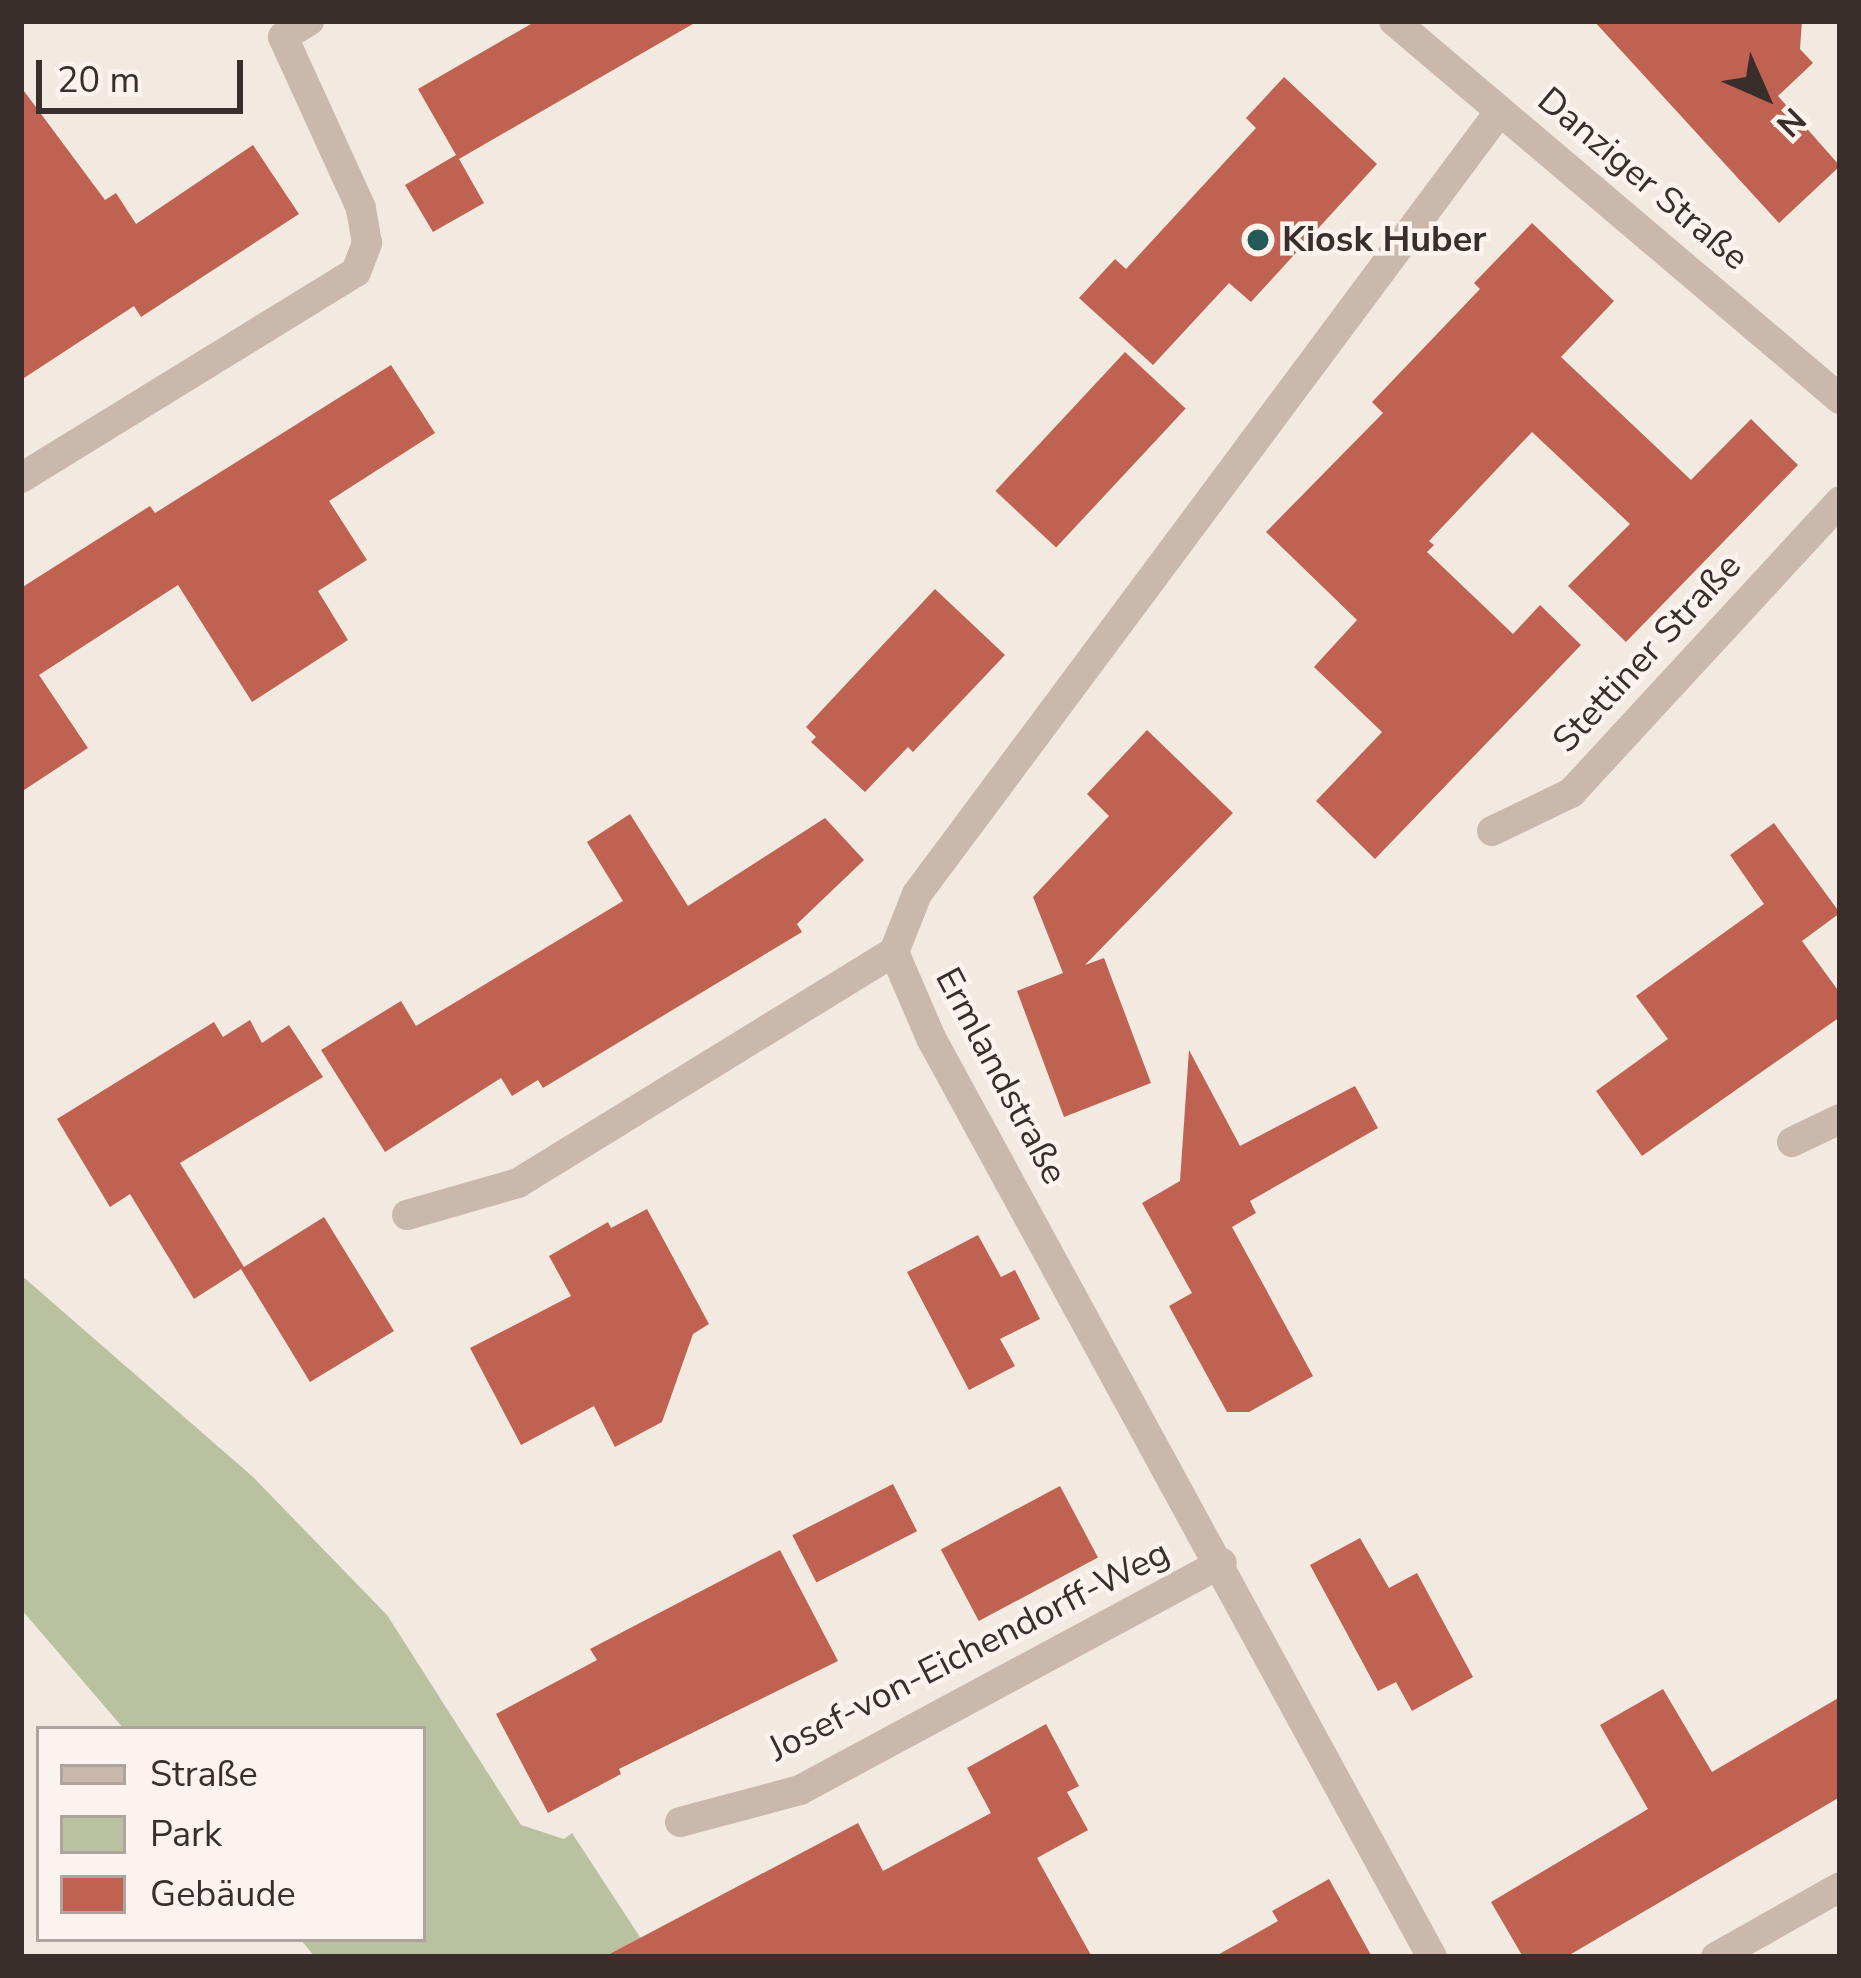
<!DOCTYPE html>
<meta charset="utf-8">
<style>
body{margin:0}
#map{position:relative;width:1861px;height:1978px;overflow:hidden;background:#f2e9e1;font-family:"Nunito Sans",sans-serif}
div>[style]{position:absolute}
.green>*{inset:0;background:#bac1a1}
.building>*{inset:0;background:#c06252;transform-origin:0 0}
.minor>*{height:30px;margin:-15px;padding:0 15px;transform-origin:15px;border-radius:15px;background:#cab8ad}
.dots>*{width:33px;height:33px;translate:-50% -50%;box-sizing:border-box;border:6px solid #faf3ee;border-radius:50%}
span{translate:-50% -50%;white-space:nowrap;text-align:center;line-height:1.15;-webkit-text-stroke:9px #faf3ee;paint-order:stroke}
.street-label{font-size:36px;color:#392e2b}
.poi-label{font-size:36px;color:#392e2b;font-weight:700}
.left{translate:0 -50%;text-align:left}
.frame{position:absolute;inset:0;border:24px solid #392e2b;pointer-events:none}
.legend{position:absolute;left:36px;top:1726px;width:390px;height:216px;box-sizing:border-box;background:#faf3ee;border:3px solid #ada4a0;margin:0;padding:15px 21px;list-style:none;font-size:36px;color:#392e2b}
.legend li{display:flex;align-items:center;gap:24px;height:60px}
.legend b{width:60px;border:3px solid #ada4a0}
.north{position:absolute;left:1705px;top:36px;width:120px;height:120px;-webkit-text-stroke:9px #faf3ee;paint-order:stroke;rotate:135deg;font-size:33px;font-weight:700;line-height:48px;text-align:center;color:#392e2b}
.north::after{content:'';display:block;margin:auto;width:42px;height:54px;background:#392e2b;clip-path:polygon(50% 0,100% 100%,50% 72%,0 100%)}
.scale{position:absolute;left:36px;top:60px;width:207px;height:54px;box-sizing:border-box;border:6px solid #392e2b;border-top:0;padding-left:15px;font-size:36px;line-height:42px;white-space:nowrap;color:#392e2b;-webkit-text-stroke:9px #faf3ee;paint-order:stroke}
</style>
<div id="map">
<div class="green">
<div style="clip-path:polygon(21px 1275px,253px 1477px,387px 1615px,521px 1825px,564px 1839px,572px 1833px,653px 1957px,315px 1957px,300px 1939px,423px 1939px,423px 1729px,124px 1729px,21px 1609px)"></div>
</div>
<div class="building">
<div style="clip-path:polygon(536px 21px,698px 21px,459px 159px,484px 203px,433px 232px,405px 185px,456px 155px,418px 89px)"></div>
<div style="clip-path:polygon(1594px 21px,1802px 21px,1800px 49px,1813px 63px,1778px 96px,1840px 166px,1779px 223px)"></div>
<div style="clip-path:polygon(1284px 77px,1377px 164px,1251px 302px,1229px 283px,1153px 365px,1079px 298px,1115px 259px,1126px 269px,1256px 128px,1246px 118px)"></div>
<div style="clip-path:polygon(21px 87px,105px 200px,116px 193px,136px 224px,253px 145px,299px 214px,141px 317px,134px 306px,21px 380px)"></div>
<div style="clip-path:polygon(1532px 223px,1614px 301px,1561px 357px,1691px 480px,1751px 419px,1798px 465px,1626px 642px,1568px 586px,1630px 524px,1532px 432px,1429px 541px,1434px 545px,1427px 552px,1513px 634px,1540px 605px,1581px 645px,1375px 859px,1316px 801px,1382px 732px,1314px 667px,1357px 620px,1266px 532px,1383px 413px,1372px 402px,1480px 289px,1474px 283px)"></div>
<div style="left:1125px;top:352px;width:83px;height:190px;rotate:43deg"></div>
<div style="clip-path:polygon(391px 365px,435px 433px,329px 501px,367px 560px,318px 591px,348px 640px,252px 702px,178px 585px,39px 675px,88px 748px,21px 792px,21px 588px,150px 506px,155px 513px)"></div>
<div style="clip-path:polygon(935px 589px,1005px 655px,913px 752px,908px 747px,865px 792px,811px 742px,816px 737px,806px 727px)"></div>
<div style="clip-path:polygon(1147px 730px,1233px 813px,1085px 965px,1104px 958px,1151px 1083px,1064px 1117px,1017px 991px,1063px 973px,1033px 897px,1109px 816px,1087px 794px)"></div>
<div style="clip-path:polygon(630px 814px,688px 906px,825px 818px,864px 860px,797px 924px,802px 932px,543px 1088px,538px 1080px,512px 1096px,501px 1078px,385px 1152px,321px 1050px,401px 1001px,416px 1026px,623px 901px,587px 842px)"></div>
<div style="clip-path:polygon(1774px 823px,1840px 913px,1802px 941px,1840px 993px,1840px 1017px,1642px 1156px,1596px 1091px,1668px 1039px,1636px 996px,1764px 904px,1730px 855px)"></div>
<div style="clip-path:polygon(250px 1020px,262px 1043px,289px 1025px,323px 1077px,180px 1163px,244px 1267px,324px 1217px,394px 1331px,310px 1382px,241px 1269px,194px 1299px,130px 1194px,110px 1207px,57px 1119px,214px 1022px,223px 1037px)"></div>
<div style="clip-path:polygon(1189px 1050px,1240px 1146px,1355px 1086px,1378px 1128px,1250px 1201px,1256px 1213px,1232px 1227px,1313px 1376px,1249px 1412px,1227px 1412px,1169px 1306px,1192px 1293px,1142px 1203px,1180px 1181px)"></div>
<div style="clip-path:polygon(647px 1209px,709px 1324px,693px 1334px,662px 1422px,615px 1447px,594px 1406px,521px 1445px,470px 1348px,571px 1296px,549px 1256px,608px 1222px,611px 1228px)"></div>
<div style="clip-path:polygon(978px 1235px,1001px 1277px,1015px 1270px,1040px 1319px,1000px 1339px,1015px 1366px,969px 1390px,907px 1272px)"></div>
<div style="left:893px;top:1484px;width:53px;height:113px;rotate:63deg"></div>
<div style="left:1060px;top:1486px;width:81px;height:135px;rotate:62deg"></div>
<div style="clip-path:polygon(1360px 1538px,1389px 1588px,1417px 1573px,1473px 1677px,1412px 1711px,1396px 1682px,1378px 1691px,1310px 1565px)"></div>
<div style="clip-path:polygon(780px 1550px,838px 1661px,619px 1769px,621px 1774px,548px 1813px,496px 1714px,597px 1660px,590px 1649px)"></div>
<div style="clip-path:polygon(1663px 1689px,1712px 1772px,1840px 1697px,1840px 1797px,1566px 1957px,1523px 1957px,1491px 1902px,1648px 1809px,1600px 1725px)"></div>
<div style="clip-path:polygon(1046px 1724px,1079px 1786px,1067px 1792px,1088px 1830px,1037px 1858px,1092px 1957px,604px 1957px,858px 1823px,883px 1871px,991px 1813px,967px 1768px)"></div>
<div style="clip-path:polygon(1329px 1879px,1372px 1957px,1214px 1957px,1278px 1921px,1272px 1911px)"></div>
</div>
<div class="minor">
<div style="left:1394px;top:21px;width:585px;rotate:40.28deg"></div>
<div style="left:21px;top:478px;width:393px;rotate:-31.6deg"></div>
<div style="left:356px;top:272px;width:31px;rotate:-69deg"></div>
<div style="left:367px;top:243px;width:36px;rotate:-100deg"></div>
<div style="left:361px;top:208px;width:188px;rotate:-114.5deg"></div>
<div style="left:283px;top:37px;width:31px;rotate:-32deg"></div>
<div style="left:1492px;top:831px;width:88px;rotate:-25.7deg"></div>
<div style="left:1571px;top:793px;width:397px;rotate:-47.3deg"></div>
<div style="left:1792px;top:1142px;width:53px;rotate:-25.6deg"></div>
<div style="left:407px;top:1215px;width:116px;rotate:-16.1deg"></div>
<div style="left:518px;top:1183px;width:441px;rotate:-31.6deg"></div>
<div style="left:680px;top:1822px;width:124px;rotate:-14.9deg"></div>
<div style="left:800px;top:1790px;width:479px;rotate:-28.3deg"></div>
<div style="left:1432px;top:1957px;width:1047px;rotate:-118.6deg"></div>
<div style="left:931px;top:1038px;width:94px;rotate:-113.3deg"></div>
<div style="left:894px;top:952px;width:62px;rotate:-68.4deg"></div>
<div style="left:917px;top:894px;width:976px;rotate:-53.33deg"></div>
<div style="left:1716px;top:1957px;width:142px;rotate:-29.4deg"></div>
</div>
<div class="dots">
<div style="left:1258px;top:240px;background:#235957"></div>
</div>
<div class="street-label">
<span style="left:1643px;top:179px;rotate:40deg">Danziger Straße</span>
<span style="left:1647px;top:653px;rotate:-47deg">Stettiner Straße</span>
<span style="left:1001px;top:1076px;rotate:62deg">Ermlandstraße</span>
<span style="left:969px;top:1651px;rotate:-27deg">Josef-von-Eichendorff-Weg</span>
</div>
<div class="poi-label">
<span class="left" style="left:1282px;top:240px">Kiosk Huber</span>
</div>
<div class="frame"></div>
<ul class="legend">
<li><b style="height:15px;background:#cab8ad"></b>Straße</li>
<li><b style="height:33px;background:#bac1a1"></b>Park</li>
<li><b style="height:33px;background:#c06252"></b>Gebäude</li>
</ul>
<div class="north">N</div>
<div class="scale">20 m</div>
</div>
